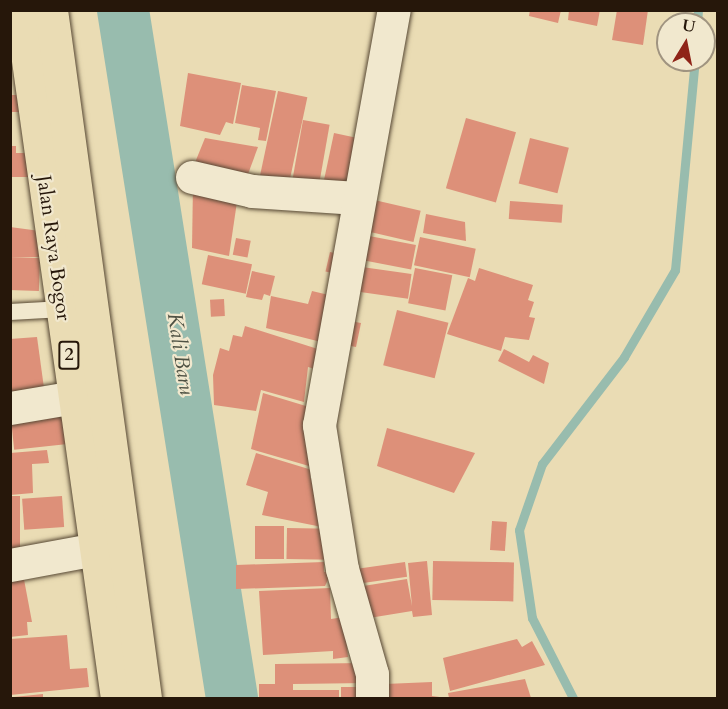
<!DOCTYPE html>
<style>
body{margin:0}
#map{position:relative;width:728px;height:709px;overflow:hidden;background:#eadcb4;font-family:Cardo,serif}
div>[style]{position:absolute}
.stream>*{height:9px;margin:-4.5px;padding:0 4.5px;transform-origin:4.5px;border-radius:4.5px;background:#98bcae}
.river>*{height:52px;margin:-26px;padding:0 26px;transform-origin:26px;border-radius:26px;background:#98bcae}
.building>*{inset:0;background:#dd9079;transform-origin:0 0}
.roads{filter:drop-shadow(0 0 2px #574834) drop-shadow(0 0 2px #574834)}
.service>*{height:16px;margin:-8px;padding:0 8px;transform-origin:8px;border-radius:8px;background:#f1e8ce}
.minor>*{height:33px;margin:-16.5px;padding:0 16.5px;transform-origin:16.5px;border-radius:16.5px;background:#f1e8ce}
.trunk>*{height:33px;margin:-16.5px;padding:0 16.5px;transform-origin:16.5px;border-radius:16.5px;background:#eadcb4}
span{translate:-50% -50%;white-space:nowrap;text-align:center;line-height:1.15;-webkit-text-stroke:4.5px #f1e8ce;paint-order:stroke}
.shield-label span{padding:2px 4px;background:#f1e8ce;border:2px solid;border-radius:4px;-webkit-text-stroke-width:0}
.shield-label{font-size:18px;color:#26170a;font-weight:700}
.street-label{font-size:20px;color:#26170a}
.water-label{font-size:21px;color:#4e5143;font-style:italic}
.frame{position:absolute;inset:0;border:12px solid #26170a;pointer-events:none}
.north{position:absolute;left:656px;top:12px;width:60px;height:60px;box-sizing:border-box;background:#f1e8ce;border:2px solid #a09480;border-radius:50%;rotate:10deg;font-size:16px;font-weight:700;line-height:24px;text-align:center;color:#26170a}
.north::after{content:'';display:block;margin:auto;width:21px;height:27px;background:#8f2418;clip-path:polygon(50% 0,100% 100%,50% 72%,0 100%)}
</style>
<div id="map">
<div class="stream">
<div style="left:697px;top:24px;width:14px;rotate:-86deg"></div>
<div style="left:573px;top:698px;width:90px;rotate:-117.1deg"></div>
<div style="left:532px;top:618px;width:89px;rotate:-98.4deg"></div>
<div style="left:519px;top:530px;width:70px;rotate:-70.8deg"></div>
<div style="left:542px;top:464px;width:135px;rotate:-52.5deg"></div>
<div style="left:624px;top:357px;width:101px;rotate:-59.6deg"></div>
<div style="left:675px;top:270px;width:211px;rotate:-84.6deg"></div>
</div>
<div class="river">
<div style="left:123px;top:10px;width:697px;rotate:81deg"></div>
</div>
<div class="building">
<div style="clip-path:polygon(530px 10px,561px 10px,558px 23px,529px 16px)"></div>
<div style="clip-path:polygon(569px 10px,600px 10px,597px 26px,568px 20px)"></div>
<div style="clip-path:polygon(617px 10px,648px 10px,643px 45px,612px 40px)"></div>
<div style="clip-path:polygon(188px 73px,241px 83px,233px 124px,226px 122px,220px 135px,180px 126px)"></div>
<div style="clip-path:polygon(242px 85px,276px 91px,266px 141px,258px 140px,260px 128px,235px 123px)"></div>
<div style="left:278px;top:91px;width:30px;height:90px;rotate:12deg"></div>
<div style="left:10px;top:95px;width:10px;height:17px"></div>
<div style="left:466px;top:118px;width:52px;height:73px;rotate:16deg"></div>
<div style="left:303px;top:120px;width:27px;height:63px;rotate:10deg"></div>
<div style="left:334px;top:133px;width:30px;height:49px;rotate:12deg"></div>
<div style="clip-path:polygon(205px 138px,258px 147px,244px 185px,194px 165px)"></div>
<div style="left:530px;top:138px;width:40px;height:47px;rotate:14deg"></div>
<div style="clip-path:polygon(10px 146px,16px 146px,16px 153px,28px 153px,29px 177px,10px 177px)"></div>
<div style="clip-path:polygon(193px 185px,238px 195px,229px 256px,192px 248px)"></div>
<div style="left:370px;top:199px;width:52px;height:32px;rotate:13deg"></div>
<div style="left:510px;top:201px;width:53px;height:18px;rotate:4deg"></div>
<div style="clip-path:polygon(426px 214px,465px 222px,466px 241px,423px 233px)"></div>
<div style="clip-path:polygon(10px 227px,40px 231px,41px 257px,10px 257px)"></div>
<div style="left:359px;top:234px;width:58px;height:25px;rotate:11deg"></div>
<div style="left:420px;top:237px;width:57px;height:29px;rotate:12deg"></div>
<div style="left:236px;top:238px;width:15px;height:17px;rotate:11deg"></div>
<div style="left:330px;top:252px;width:9px;height:20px;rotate:13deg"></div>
<div style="left:208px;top:255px;width:45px;height:30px;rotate:12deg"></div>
<div style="left:40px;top:258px;width:33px;height:30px;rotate:92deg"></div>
<div style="left:362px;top:267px;width:50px;height:25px;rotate:8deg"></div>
<div style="left:415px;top:268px;width:38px;height:36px;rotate:11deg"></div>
<div style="clip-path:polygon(479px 268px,533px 285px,528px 300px,534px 302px,529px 317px,535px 318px,529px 340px,505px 337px,501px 351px,447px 334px,468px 278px,475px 281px)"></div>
<div style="clip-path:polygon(252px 271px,275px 276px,270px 296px,264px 294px,262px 300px,246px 297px)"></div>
<div style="clip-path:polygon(312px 291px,333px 296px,321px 342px,266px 328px,271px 296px,308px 304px)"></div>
<div style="left:224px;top:299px;width:17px;height:14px;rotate:87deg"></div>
<div style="left:397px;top:310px;width:53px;height:57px;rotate:14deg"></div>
<div style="clip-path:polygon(344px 320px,361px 323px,356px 347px,334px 343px)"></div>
<div style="clip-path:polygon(245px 326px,321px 350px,315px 369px,308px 367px,304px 402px,261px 390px,256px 411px,214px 405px,213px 375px,220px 348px,229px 351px,233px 335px,242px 337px)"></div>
<div style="clip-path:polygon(37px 337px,44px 388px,10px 392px,10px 339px)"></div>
<div style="clip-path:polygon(504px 349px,529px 362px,533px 355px,549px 363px,544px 384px,498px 361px)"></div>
<div style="clip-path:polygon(263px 393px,319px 410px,309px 466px,251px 449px)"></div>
<div style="left:66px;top:407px;width:37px;height:56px;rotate:84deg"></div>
<div style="clip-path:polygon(387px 428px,475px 453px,454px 493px,377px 466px)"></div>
<div style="clip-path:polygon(47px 450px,49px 463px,32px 464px,33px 493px,10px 495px,10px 453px)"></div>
<div style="clip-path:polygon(256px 453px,312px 470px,310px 478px,321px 482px,327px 528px,262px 515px,268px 492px,246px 485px)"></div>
<div style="left:10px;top:496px;width:10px;height:59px"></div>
<div style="left:62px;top:496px;width:31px;height:40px;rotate:86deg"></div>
<div style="left:492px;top:521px;width:15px;height:29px;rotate:4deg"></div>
<div style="left:255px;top:526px;width:29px;height:33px"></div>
<div style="left:287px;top:528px;width:45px;height:31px;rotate:1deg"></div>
<div style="clip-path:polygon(427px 561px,432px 615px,413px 617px,412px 611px,363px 619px,357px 587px,407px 579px,412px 606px,408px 563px)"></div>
<div style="left:433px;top:561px;width:81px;height:39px;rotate:1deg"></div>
<div style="clip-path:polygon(324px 562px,324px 572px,332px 571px,325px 586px,236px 589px,236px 565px)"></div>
<div style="left:405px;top:562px;width:15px;height:55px;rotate:82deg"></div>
<div style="clip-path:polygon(23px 574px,32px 622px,27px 622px,28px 635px,10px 637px,10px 576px)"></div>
<div style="clip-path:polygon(330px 588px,331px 619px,344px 617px,348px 657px,333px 659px,333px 651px,263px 655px,259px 591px)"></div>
<div style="clip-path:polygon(67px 635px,70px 669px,87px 668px,89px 687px,10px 695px,10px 639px)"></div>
<div style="clip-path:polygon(517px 639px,522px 647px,532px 641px,545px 665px,450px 691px,443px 658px)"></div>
<div style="clip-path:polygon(367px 663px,367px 683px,293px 684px,293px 690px,339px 690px,339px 698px,259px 698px,259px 684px,275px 684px,275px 664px)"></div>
<div style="clip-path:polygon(525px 679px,531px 698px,449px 698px,448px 693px)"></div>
<div style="clip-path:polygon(432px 682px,432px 696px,447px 698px,386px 698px,385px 684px)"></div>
<div style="left:341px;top:687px;width:26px;height:11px"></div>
<div style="clip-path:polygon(43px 694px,43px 698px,14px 698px,14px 697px)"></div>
</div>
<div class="roads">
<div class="service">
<div style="left:10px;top:312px;width:53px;rotate:-3.2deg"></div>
</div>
<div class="minor">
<div style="left:192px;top:177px;width:62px;rotate:13.1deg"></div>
<div style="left:252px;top:191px;width:105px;rotate:3.8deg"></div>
<div style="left:10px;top:408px;width:66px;rotate:-9.6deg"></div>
<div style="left:10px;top:565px;width:87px;rotate:-10.5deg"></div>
<div style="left:372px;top:698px;width:24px;rotate:-90deg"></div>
<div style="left:372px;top:674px;width:109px;rotate:-105.9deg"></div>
<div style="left:342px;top:569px;width:146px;rotate:-99.1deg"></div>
<div style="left:319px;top:425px;width:422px;rotate:-79.8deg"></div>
</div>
<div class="trunk">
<div style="left:21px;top:10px;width:695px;rotate:82.06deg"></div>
<div style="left:51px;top:10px;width:694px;rotate:82.22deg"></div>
</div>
</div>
<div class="shield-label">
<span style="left:69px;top:355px">2</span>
</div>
<div class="street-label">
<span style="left:54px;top:248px;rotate:82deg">Jalan Raya Bogor</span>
</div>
<div class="water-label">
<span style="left:180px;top:354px;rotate:81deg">Kali Baru</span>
</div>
<div class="frame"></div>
<div class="north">U</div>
</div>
